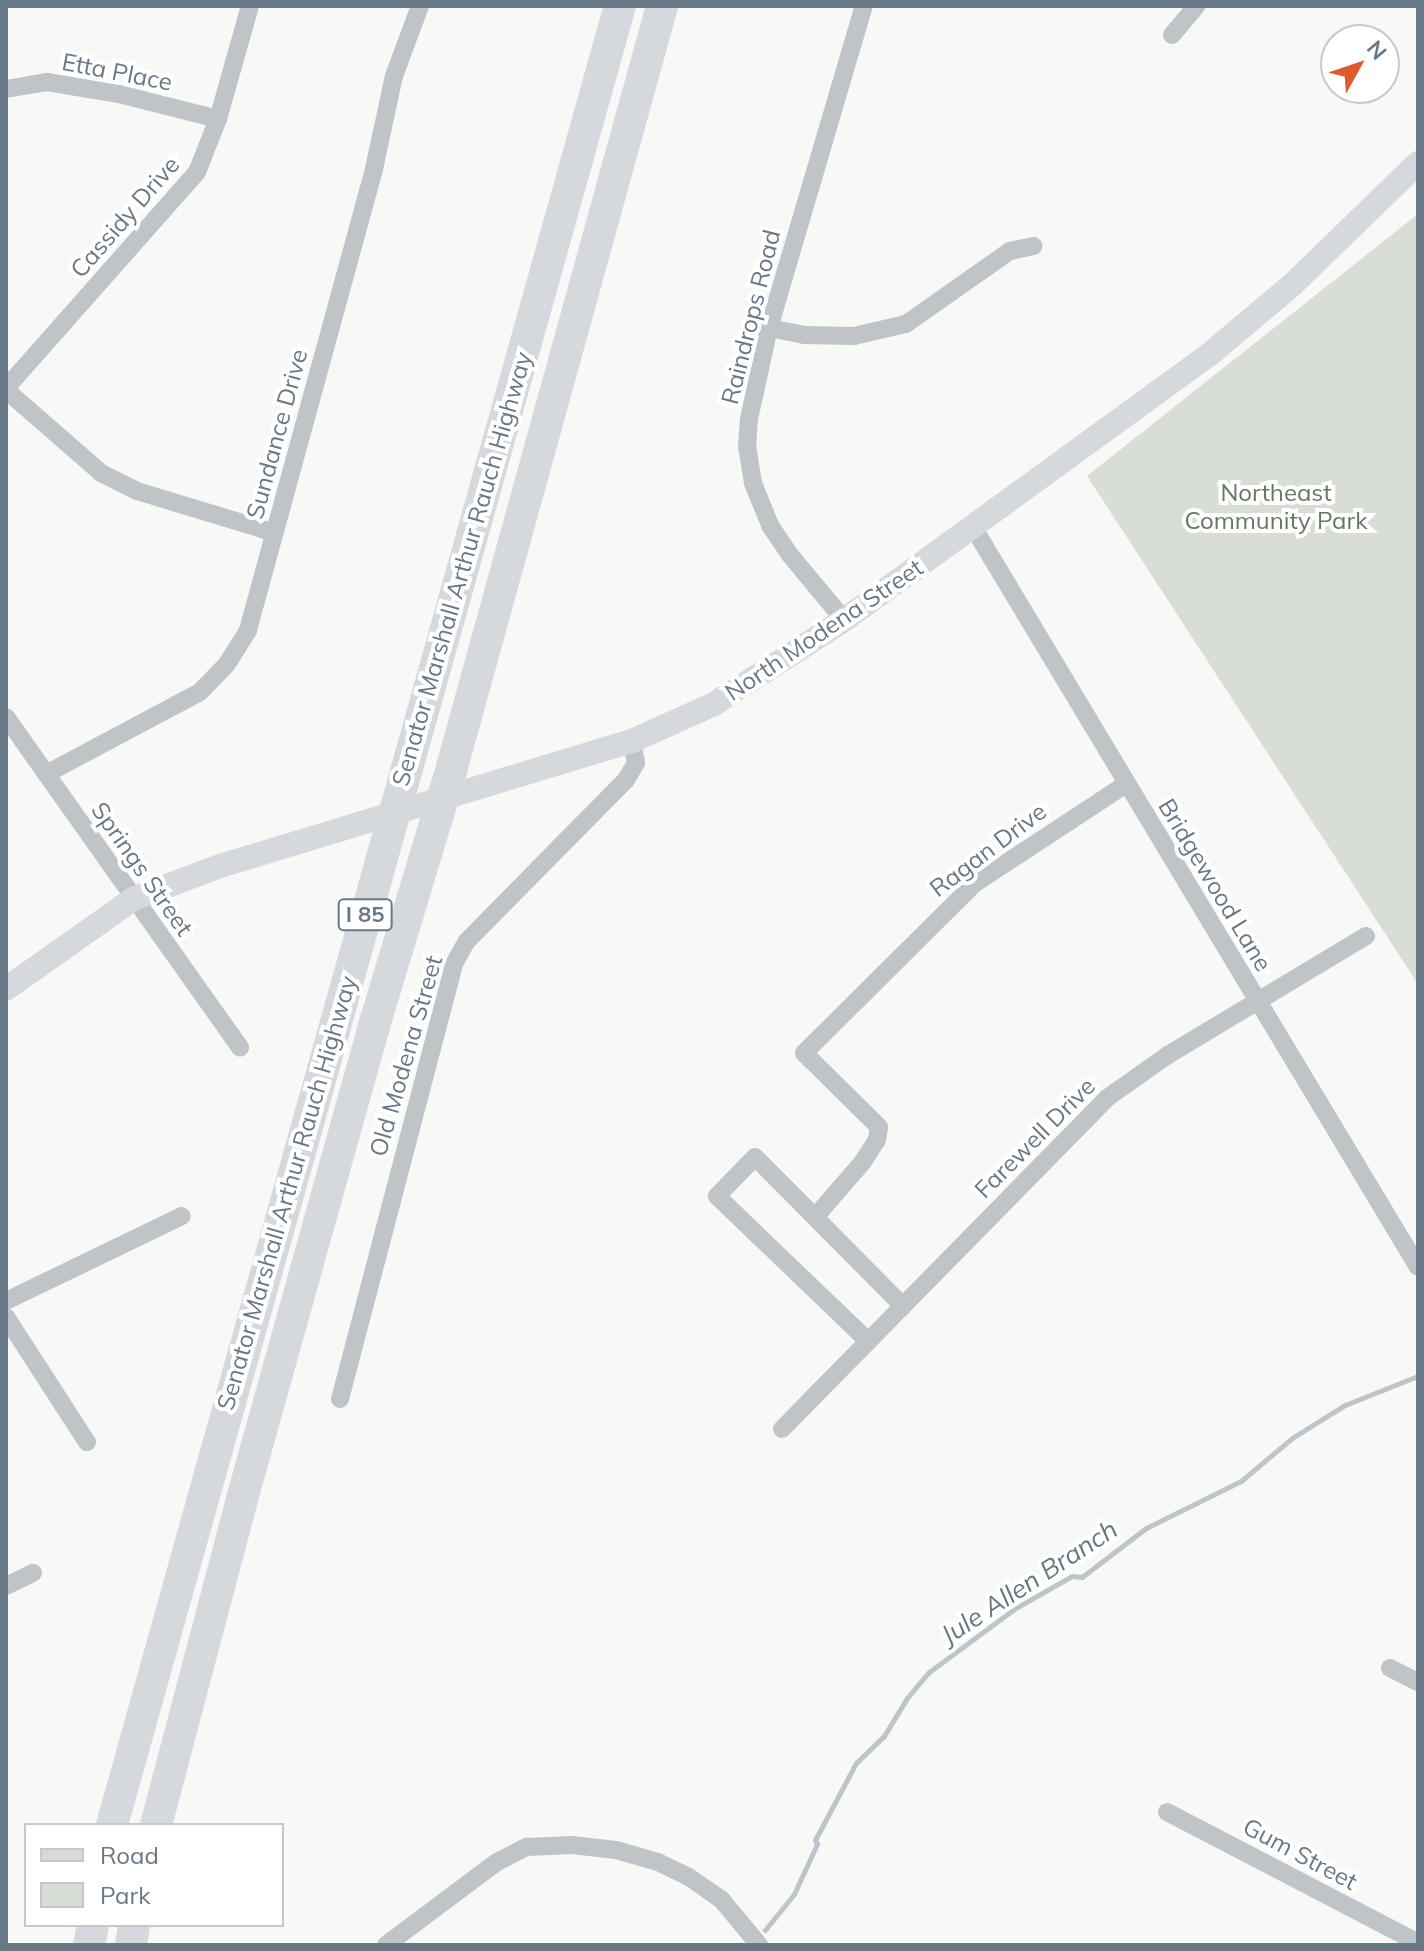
<!DOCTYPE html>
<style>
body{margin:0}
#map{position:relative;width:1424px;height:1951px;overflow:hidden;background:#f8f8f6;font-family:Mulish,sans-serif}
div>[style]{position:absolute}
.green>*{inset:0;background:#d8ddd5}
.stream>*{height:5px;margin:-2.5px;padding:0 2.5px;transform-origin:2.5px;border-radius:2.5px;background:#bbc5ca}
.street>*{height:18px;margin:-9px;padding:0 9px;transform-origin:9px;border-radius:9px;background:#bfc4c8}
.secondary>*{height:24px;margin:-12px;padding:0 12px;transform-origin:12px;border-radius:12px;background:#d5d9dd}
.highway>*{height:32px;margin:-16px;padding:0 16px;transform-origin:16px;border-radius:16px;background:#d5d9dd}
span{translate:-50% -50%;white-space:nowrap;text-align:center;line-height:1.15;-webkit-text-stroke:8px #fff;paint-order:stroke}
.shield-label span{padding:2px 6px;background:#fff;border:2px solid;border-radius:6px;-webkit-text-stroke-width:0}
.shield-label{font-size:22px;color:#687886;font-weight:700}
.street-label{font-size:24px;color:#687886}
.park-label{font-size:24px;color:#667863}
.water-label{font-size:26px;color:#647981;font-style:italic}
.frame{position:absolute;inset:0;border:8px solid #687886;pointer-events:none}
.legend{position:absolute;left:24px;top:1823px;width:260px;height:104px;box-sizing:border-box;background:#fff;border:2px solid #c3c9cf;margin:0;padding:10px 14px;list-style:none;font-size:24px;color:#687886}
.legend li{display:flex;align-items:center;gap:16px;height:40px}
.legend b{width:40px;border:2px solid #c3c9cf}
.north{position:absolute;left:1320px;top:24px;width:80px;height:80px;box-sizing:border-box;background:#fff;border:2px solid #c3c9cf;border-radius:50%;rotate:50deg;font-size:22px;font-weight:700;line-height:32px;text-align:center;color:#687886}
.north::after{content:'';display:block;margin:auto;width:28px;height:36px;background:#df5a2f;clip-path:polygon(50% 0,100% 100%,50% 72%,0 100%)}
</style>
<div id="map">
<div class="green">
<div style="clip-path:polygon(1418px 214px,1418px 984px,1087px 476px)"></div>
</div>
<div class="stream">
<div style="left:765px;top:1930px;width:46px;rotate:-51.1deg"></div>
<div style="left:794px;top:1894px;width:55px;rotate:-65.3deg"></div>
<div style="left:817px;top:1844px;width:4px;rotate:-117deg"></div>
<div style="left:815px;top:1840px;width:87px;rotate:-62deg"></div>
<div style="left:856px;top:1763px;width:39px;rotate:-44deg"></div>
<div style="left:884px;top:1736px;width:44px;rotate:-58.8deg"></div>
<div style="left:907px;top:1698px;width:34px;rotate:-50deg"></div>
<div style="left:929px;top:1672px;width:106px;rotate:-36.5deg"></div>
<div style="left:1014px;top:1609px;width:67px;rotate:-29.6deg"></div>
<div style="left:1072px;top:1576px;width:10px;rotate:6deg"></div>
<div style="left:1082px;top:1577px;width:81px;rotate:-37.4deg"></div>
<div style="left:1146px;top:1528px;width:106px;rotate:-26.3deg"></div>
<div style="left:1241px;top:1481px;width:67px;rotate:-40.1deg"></div>
<div style="left:1292px;top:1438px;width:62px;rotate:-31.9deg"></div>
<div style="left:1345px;top:1405px;width:79px;rotate:-21.7deg"></div>
</div>
<div class="street">
<div style="left:1172px;top:35px;width:38px;rotate:-50deg"></div>
<div style="left:6px;top:89px;width:42px;rotate:-9.7deg"></div>
<div style="left:47px;top:82px;width:73px;rotate:9.5deg"></div>
<div style="left:119px;top:94px;width:102px;rotate:14.2deg"></div>
<div style="left:769px;top:328px;width:36px;rotate:11deg"></div>
<div style="left:804px;top:335px;width:50px;rotate:1.1deg"></div>
<div style="left:854px;top:336px;width:53px;rotate:-13deg"></div>
<div style="left:906px;top:324px;width:127px;rotate:-35.1deg"></div>
<div style="left:1010px;top:251px;width:24px;rotate:-12deg"></div>
<div style="left:6px;top:388px;width:288px;rotate:-48.5deg"></div>
<div style="left:197px;top:172px;width:57px;rotate:-68.4deg"></div>
<div style="left:218px;top:119px;width:117px;rotate:-74.2deg"></div>
<div style="left:6px;top:390px;width:126px;rotate:41.1deg"></div>
<div style="left:101px;top:473px;width:40px;rotate:26.6deg"></div>
<div style="left:137px;top:491px;width:144px;rotate:16.9deg"></div>
<div style="left:973px;top:527px;width:863px;rotate:58.98deg"></div>
<div style="left:844px;top:620px;width:85px;rotate:-129.7deg"></div>
<div style="left:790px;top:555px;width:36px;rotate:-124deg"></div>
<div style="left:770px;top:525px;width:45px;rotate:-112deg"></div>
<div style="left:753px;top:483px;width:36px;rotate:-99deg"></div>
<div style="left:747px;top:447px;width:28px;rotate:-86deg"></div>
<div style="left:749px;top:419px;width:93px;rotate:-77.6deg"></div>
<div style="left:769px;top:328px;width:336px;rotate:-73.6deg"></div>
<div style="left:6px;top:717px;width:405px;rotate:54.7deg"></div>
<div style="left:46px;top:774px;width:174px;rotate:-28deg"></div>
<div style="left:200px;top:692px;width:39px;rotate:-46deg"></div>
<div style="left:227px;top:664px;width:40px;rotate:-58deg"></div>
<div style="left:248px;top:630px;width:478px;rotate:-74.7deg"></div>
<div style="left:374px;top:169px;width:95px;rotate:-77.9deg"></div>
<div style="left:394px;top:76px;width:75px;rotate:-69.6deg"></div>
<div style="left:815px;top:1217px;width:72px;rotate:-49deg"></div>
<div style="left:862px;top:1163px;width:27px;rotate:-57deg"></div>
<div style="left:877px;top:1140px;width:13px;rotate:-81deg"></div>
<div style="left:879px;top:1127px;width:105px;rotate:-135.4deg"></div>
<div style="left:804px;top:1053px;width:240px;rotate:-44.8deg"></div>
<div style="left:974px;top:884px;width:182px;rotate:-33.3deg"></div>
<div style="left:6px;top:1301px;width:195px;rotate:-25.8deg"></div>
<div style="left:6px;top:1317px;width:149px;rotate:57.1deg"></div>
<div style="left:868px;top:1341px;width:209px;rotate:-136.2deg"></div>
<div style="left:717px;top:1196px;width:54px;rotate:-45.7deg"></div>
<div style="left:755px;top:1157px;width:210px;rotate:45.2deg"></div>
<div style="left:340px;top:1399px;width:450px;rotate:-75.3deg"></div>
<div style="left:454px;top:964px;width:26px;rotate:-61deg"></div>
<div style="left:467px;top:941px;width:226px;rotate:-45.4deg"></div>
<div style="left:626px;top:780px;width:20px;rotate:-60deg"></div>
<div style="left:636px;top:763px;width:22px;rotate:-100deg"></div>
<div style="left:782px;top:1429px;width:464px;rotate:-45.5deg"></div>
<div style="left:1107px;top:1098px;width:75px;rotate:-35.2deg"></div>
<div style="left:1168px;top:1055px;width:231px;rotate:-31deg"></div>
<div style="left:6px;top:1586px;width:30px;rotate:-26deg"></div>
<div style="left:1390px;top:1668px;width:31px;rotate:27deg"></div>
<div style="left:1167px;top:1812px;width:275px;rotate:27.5deg"></div>
<div style="left:386px;top:1945px;width:139px;rotate:-36.8deg"></div>
<div style="left:497px;top:1862px;width:34px;rotate:-27deg"></div>
<div style="left:527px;top:1847px;width:45px;rotate:-2.5deg"></div>
<div style="left:572px;top:1845px;width:44px;rotate:6.5deg"></div>
<div style="left:616px;top:1850px;width:44px;rotate:15.9deg"></div>
<div style="left:658px;top:1862px;width:34px;rotate:26deg"></div>
<div style="left:689px;top:1877px;width:39px;rotate:35deg"></div>
<div style="left:721px;top:1899px;width:60px;rotate:50.4deg"></div>
</div>
<div class="secondary">
<div style="left:6px;top:989px;width:156px;rotate:-35.3deg"></div>
<div style="left:133px;top:899px;width:93px;rotate:-20.8deg"></div>
<div style="left:220px;top:866px;width:431px;rotate:-16.9deg"></div>
<div style="left:632px;top:741px;width:90px;rotate:-24.3deg"></div>
<div style="left:714px;top:704px;width:155px;rotate:-32.9deg"></div>
<div style="left:844px;top:620px;width:451px;rotate:-36deg"></div>
<div style="left:1209px;top:355px;width:110px;rotate:-40.2deg"></div>
<div style="left:1293px;top:284px;width:174px;rotate:-44.1deg"></div>
</div>
<div class="highway">
<div style="left:112px;top:1825px;width:1889px;rotate:-74.4deg"></div>
<div style="left:156px;top:1825px;width:337px;rotate:-75.2deg"></div>
<div style="left:242px;top:1499px;width:491px;rotate:-74.4deg"></div>
<div style="left:374px;top:1026px;width:270px;rotate:-73.2deg"></div>
<div style="left:452px;top:767px;width:789px;rotate:-74.57deg"></div>
<div style="left:89px;top:1945px;width:20px;rotate:-79deg"></div>
<div style="left:131px;top:1945px;width:20px;rotate:-81deg"></div>
</div>
<div class="shield-label">
<span style="left:365px;top:915px">I 85</span>
</div>
<div class="street-label">
<span style="left:117px;top:72px;rotate:11deg">Etta Place</span>
<span style="left:125px;top:217px;rotate:-49deg">Cassidy Drive</span>
<span style="left:751px;top:317px;rotate:-76deg">Raindrops Road</span>
<span style="left:277px;top:434px;rotate:-75deg">Sundance Drive</span>
<span style="left:462px;top:569px;rotate:-74deg">Senator Marshall Arthur Rauch Highway</span>
<span style="left:824px;top:630px;rotate:-34deg">North Modena Street</span>
<span style="left:988px;top:850px;rotate:-37deg">Ragan Drive</span>
<span style="left:142px;top:869px;rotate:55deg">Springs Street</span>
<span style="left:1215px;top:885px;rotate:59deg">Bridgewood Lane</span>
<span style="left:406px;top:1056px;rotate:-74deg">Old Modena Street</span>
<span style="left:1035px;top:1138px;rotate:-45deg">Farewell Drive</span>
<span style="left:287px;top:1193px;rotate:-74deg">Senator Marshall Arthur Rauch Highway</span>
<span style="left:1300px;top:1854px;rotate:28deg">Gum Street</span>
</div>
<div class="park-label">
<span style="left:1276px;top:507px">Northeast<br>Community Park</span>
</div>
<div class="water-label">
<span style="left:1029px;top:1582px;rotate:-33deg">Jule Allen Branch</span>
</div>
<div class="frame"></div>
<ul class="legend">
<li><b style="height:10px;background:#d5d9dd"></b>Road</li>
<li><b style="height:22px;background:#d8ddd5"></b>Park</li>
</ul>
<div class="north">N</div>
</div>
